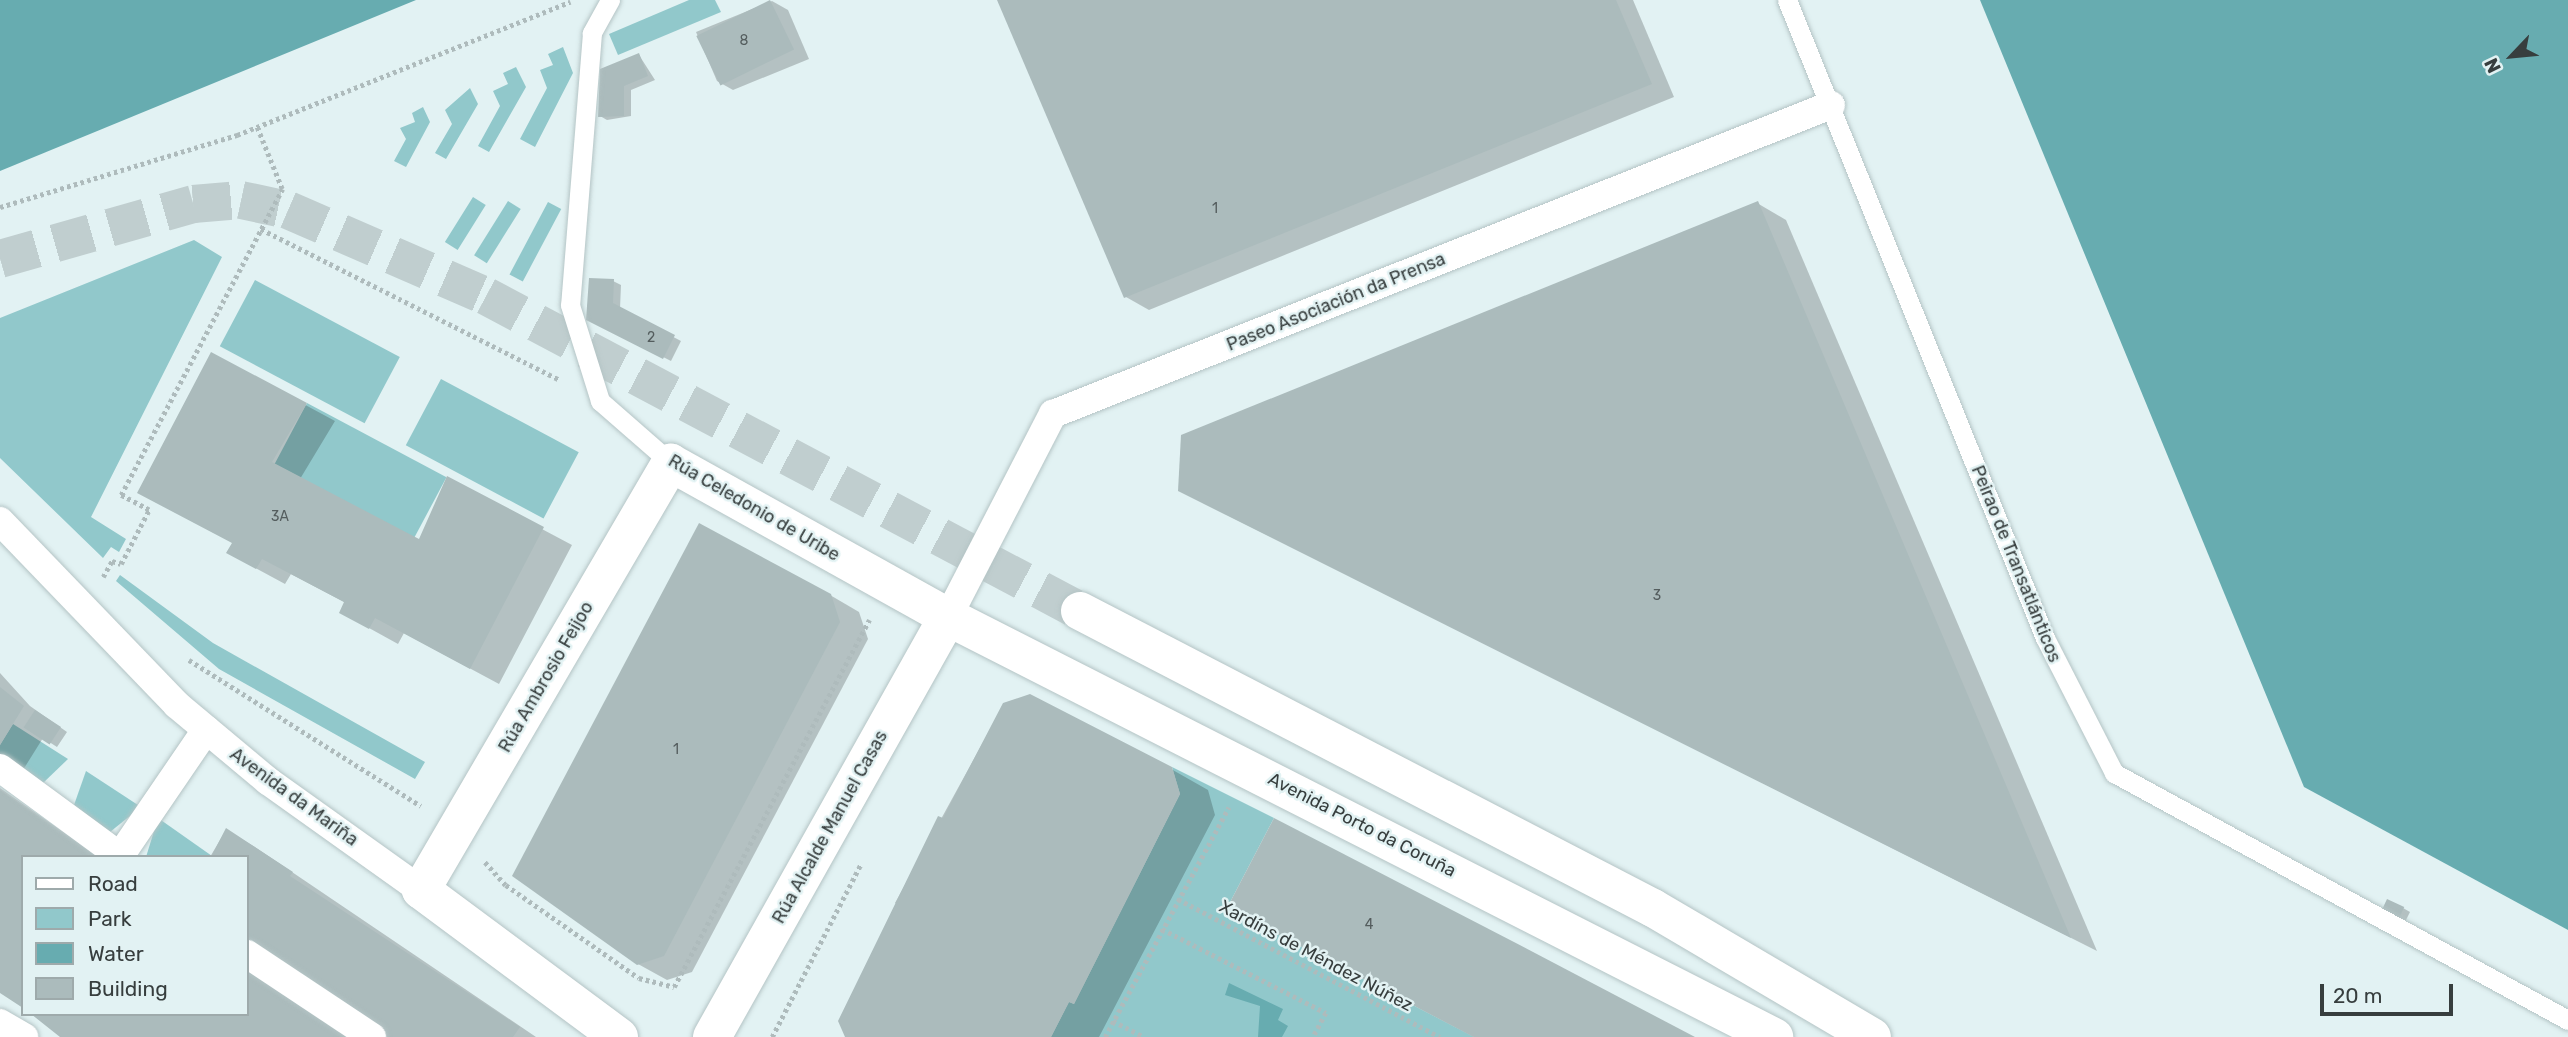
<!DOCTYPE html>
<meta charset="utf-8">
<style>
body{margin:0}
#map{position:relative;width:2568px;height:1037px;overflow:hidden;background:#e2f2f3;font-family:Rubik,sans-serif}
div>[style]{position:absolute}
.green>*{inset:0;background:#91c8cb;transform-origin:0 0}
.water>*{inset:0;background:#67acb0}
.shadow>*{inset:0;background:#0003}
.building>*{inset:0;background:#abbbbc;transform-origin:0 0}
.secondary-tunnel>*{height:38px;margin-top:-19px;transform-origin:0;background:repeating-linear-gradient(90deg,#c0cecf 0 38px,transparent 0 57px)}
.path>*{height:4.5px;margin-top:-2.25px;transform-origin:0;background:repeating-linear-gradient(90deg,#aebbbc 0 3.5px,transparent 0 7px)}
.roads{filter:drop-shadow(0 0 2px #b4c4c5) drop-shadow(0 0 2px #b4c4c5)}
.service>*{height:19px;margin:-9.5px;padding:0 9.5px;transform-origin:9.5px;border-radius:9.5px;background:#fff}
.pedestrian>*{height:28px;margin:-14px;padding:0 14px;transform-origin:14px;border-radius:14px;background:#fff}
.minor>*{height:38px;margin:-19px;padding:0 19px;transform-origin:19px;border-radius:19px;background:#fff}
.secondary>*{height:38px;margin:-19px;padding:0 19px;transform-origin:19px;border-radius:19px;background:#fff}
span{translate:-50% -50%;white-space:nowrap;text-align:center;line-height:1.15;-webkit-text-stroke:5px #e2f2f3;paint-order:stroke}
.number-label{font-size:14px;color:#545d5e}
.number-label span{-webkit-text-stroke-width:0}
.street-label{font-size:18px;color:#373e3e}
.legend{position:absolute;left:21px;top:855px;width:228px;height:161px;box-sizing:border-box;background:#e2f2f3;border:2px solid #9eaaab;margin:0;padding:9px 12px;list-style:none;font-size:21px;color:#373e3e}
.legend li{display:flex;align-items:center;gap:14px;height:35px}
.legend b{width:35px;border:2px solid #9eaaab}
.north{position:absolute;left:2477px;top:21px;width:70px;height:70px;-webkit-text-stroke:5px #e2f2f3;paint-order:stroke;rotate:244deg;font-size:19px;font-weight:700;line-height:28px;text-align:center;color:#373e3e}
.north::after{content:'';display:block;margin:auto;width:24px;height:32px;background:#373e3e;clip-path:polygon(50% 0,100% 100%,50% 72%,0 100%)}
.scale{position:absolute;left:2320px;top:984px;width:133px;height:32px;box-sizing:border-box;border:4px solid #373e3e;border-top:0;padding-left:9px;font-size:21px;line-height:24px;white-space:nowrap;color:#373e3e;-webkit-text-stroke:5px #e2f2f3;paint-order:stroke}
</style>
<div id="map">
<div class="green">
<div style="clip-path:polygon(689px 0,715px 0,721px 12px,618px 55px,609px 34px)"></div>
<div style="clip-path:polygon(563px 47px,573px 73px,535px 147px,520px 139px,547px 88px,540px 70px,553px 65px,548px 54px)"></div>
<div style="clip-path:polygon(516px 67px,526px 87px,489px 152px,478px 146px,500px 106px,493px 91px,508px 84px,503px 73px)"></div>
<div style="clip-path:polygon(470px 88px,478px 104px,446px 159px,435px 153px,452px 124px,445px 110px)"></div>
<div style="clip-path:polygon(423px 107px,430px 122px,406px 167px,394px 161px,406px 139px,400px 128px,415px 122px,412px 113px)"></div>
<div style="left:473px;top:197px;width:15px;height:53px;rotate:32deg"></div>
<div style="left:508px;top:201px;width:15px;height:64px;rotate:32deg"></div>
<div style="left:548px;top:202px;width:15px;height:82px;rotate:28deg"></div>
<div style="clip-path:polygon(194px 240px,222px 257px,91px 517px,126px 539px,119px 552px,111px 547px,103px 558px,0 458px,0 318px)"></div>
<div style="left:255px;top:280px;width:164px;height:75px;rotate:28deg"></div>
<div style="left:441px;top:379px;width:156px;height:75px;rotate:28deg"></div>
<div style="left:307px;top:403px;width:158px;height:69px;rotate:28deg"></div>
<div style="clip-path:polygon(120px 575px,213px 643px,425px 762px,415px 779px,219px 669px,116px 581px)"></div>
<div style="clip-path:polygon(13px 724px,68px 759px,42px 784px,0 759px,0 745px)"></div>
<div style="clip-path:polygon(1172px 767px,1274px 818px,1227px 908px,1474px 1037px,1051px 1037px,1069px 1002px,1074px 1004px,1180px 794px)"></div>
<div style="clip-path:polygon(86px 771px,141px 807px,110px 832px,74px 805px)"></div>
<div style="clip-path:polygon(158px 818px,212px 856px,211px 857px,146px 857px)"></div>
</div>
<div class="water">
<div style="clip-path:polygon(0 0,416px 0,0 171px)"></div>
<div style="clip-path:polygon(1980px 0,2568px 0,2568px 930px,2304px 787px)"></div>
<div style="clip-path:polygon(1229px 983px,1283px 1009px,1278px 1020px,1288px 1026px,1282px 1037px,1258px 1037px,1260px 1006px,1225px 995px)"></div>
</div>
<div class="shadow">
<div style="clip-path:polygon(999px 0,1633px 0,1674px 97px,1149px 310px,1126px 297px)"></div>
<div style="clip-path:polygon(772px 1px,788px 10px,809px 59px,733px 90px,717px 81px,696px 32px)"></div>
<div style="clip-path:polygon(639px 55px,655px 80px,631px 90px,631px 116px,607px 120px,600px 116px)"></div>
<div style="clip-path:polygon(1757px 203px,1786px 220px,2097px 951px,1180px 490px)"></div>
<div style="clip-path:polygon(613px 281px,621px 285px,620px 309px,681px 341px,671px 361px,596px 323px)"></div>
<div style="clip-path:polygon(211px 354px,335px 421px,300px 479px,420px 541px,448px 479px,572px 545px,499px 684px,404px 633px,398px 644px,369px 628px,346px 603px,291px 574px,285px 584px,228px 553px,233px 543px)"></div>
<div style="clip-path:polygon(830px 595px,859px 612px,868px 639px,692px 972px,667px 980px,638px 964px)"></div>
<div style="clip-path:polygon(0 673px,30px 706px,67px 732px,57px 747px,43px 738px,23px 770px,0 757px)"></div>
<div style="clip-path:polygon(1004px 704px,1171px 769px,1208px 790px,1215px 815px,1099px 1037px,847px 1037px,900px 906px,895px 903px)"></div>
<div style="clip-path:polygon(0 788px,99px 857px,23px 857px,0 991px)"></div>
<div style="clip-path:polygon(226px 830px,255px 847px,536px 1037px,389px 1037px,247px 940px,247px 857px,210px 857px)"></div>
<div style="clip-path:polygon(1229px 908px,1691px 1037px,1474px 1037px)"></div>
<div style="clip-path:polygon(2403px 908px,2410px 912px,2404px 924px,2389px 917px)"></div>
</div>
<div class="building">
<div style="left:770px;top:0;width:55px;height:82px;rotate:64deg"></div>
<div style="clip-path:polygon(997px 0,1616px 0,1652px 84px,1124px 298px)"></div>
<div style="clip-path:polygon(639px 53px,648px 76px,624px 86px,624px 116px,598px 117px,600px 69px)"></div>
<div style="clip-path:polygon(1758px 201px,2071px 938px,1178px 491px,1181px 435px)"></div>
<div style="clip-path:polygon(589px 278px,614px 279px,613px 303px,675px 335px,663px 359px,586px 320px)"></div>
<div style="clip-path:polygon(211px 352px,307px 403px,272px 462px,419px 539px,447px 476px,544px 527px,470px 669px,375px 618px,369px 629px,339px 613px,344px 602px,262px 559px,256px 569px,226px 553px,232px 543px,137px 493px)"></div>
<div style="clip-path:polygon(699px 523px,831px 594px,840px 622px,664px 956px,637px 965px,512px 876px)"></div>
<div style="clip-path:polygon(0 687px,24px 706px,0 745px)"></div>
<div style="clip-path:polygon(1030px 694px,1172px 767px,1180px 794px,1074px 1004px,1069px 1002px,1051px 1037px,845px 1037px,838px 1021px,938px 816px,943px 818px,1003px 703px)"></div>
<div style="left:35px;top:710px;width:31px;height:21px;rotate:33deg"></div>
<div style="clip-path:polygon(0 790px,97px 857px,23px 857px,23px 1008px,0 993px)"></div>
<div style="clip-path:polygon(1274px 818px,1512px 941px,1695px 1037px,1474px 1037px,1227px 908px)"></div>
<div style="clip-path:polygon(226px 828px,293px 872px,290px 876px,520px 1027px,513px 1037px,387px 1037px,247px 942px,247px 857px,211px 857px)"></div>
<div style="left:2387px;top:899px;width:19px;height:17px;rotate:25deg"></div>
<div style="clip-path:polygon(247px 970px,355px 1037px,60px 1037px,31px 1014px,247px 1014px)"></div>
</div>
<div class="secondary-tunnel">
<div style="left:0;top:259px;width:201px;rotate:-15.9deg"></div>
<div style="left:193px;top:204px;width:48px;rotate:-4.8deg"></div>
<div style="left:241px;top:200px;width:48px;rotate:12deg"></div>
<div style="left:288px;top:210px;width:216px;rotate:23.5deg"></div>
<div style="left:486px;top:296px;width:672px;rotate:27.94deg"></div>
</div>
<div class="path">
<div style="left:0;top:207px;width:248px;rotate:-16.9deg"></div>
<div style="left:237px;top:135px;width:359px;rotate:-21.8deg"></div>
<div style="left:261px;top:229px;width:335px;rotate:26.8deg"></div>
<div style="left:103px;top:577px;width:18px;rotate:-61deg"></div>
<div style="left:112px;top:561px;width:9px;rotate:18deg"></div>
<div style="left:121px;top:564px;width:61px;rotate:-62.6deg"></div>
<div style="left:149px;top:510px;width:32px;rotate:-152deg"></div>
<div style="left:121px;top:495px;width:346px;rotate:-62.2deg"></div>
<div style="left:282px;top:189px;width:67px;rotate:-112deg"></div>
<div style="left:189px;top:660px;width:274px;rotate:32.2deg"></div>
<div style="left:485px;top:862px;width:31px;rotate:48deg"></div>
<div style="left:506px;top:885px;width:162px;rotate:35deg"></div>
<div style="left:639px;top:978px;width:36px;rotate:14deg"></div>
<div style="left:674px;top:987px;width:416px;rotate:-62deg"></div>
<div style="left:1178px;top:899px;width:296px;rotate:27.8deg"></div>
<div style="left:1162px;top:929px;width:184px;rotate:27.1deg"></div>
<div style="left:1326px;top:1013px;width:27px;rotate:118deg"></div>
<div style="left:1113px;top:1021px;width:35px;rotate:27deg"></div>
<div style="left:772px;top:1037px;width:195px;rotate:-62.8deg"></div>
<div style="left:1105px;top:1037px;width:261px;rotate:-61.7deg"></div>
</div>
<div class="roads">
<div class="service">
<div style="left:610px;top:0;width:38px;rotate:119deg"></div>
<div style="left:592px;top:33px;width:273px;rotate:94.6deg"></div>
<div style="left:570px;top:305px;width:101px;rotate:72.6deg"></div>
<div style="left:600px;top:401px;width:94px;rotate:41.1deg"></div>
<div style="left:1787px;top:0;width:688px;rotate:67.98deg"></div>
<div style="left:2045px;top:638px;width:152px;rotate:62.9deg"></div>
<div style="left:2114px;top:773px;width:517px;rotate:28.55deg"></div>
</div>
<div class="pedestrian">
<div style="left:0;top:521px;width:255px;rotate:46.1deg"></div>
<div style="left:177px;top:705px;width:119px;rotate:39.9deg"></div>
<div style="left:268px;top:781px;width:188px;rotate:35.5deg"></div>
<div style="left:948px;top:617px;width:229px;rotate:-62.7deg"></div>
<div style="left:1053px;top:414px;width:837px;rotate:-21.66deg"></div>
<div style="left:0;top:768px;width:150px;rotate:36.3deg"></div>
<div style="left:120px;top:856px;width:153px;rotate:-55.7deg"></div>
<div style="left:247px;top:954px;width:150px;rotate:33.6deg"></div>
<div style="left:0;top:1023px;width:28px;rotate:30deg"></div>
</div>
<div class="minor">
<div style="left:619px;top:1037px;width:247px;rotate:-143.4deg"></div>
<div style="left:421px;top:890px;width:495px;rotate:-59.7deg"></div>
<div style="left:671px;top:463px;width:317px;rotate:29.1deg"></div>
<div style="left:948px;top:617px;width:927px;rotate:26.95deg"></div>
<div style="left:712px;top:1037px;width:482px;rotate:-60.7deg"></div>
</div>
<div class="secondary">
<div style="left:1080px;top:611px;width:645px;rotate:27.4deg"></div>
<div style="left:1653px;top:908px;width:254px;rotate:30.5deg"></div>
</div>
</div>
<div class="number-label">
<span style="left:744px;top:41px">8</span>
<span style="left:1215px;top:209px">1</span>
<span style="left:651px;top:338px">2</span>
<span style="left:280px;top:517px">3A</span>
<span style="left:1657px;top:596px">3</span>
<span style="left:676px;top:750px">1</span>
<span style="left:1369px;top:925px">4</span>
</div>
<div class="street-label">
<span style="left:1336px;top:302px;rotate:-22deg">Paseo Asociación da Prensa</span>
<span style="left:754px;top:508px;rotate:30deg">Rúa Celedonio de Uribe</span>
<span style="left:2016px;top:564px;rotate:68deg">Peirao de Transatlánticos</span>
<span style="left:546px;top:677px;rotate:-60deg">Rúa Ambrosio Feijoo</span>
<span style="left:294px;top:797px;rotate:36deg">Avenida da Mariña</span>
<span style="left:1362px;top:825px;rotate:27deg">Avenida Porto da Coruña</span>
<span style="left:830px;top:827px;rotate:-61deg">Rúa Alcalde Manuel Casas</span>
<span style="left:1316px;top:956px;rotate:28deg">Xardíns de Méndez Núñez</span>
</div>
<ul class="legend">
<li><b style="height:9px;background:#fff"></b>Road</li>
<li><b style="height:19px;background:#91c8cb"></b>Park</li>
<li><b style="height:19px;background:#67acb0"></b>Water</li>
<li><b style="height:19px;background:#abbbbc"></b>Building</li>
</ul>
<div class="north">N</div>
<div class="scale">20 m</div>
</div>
